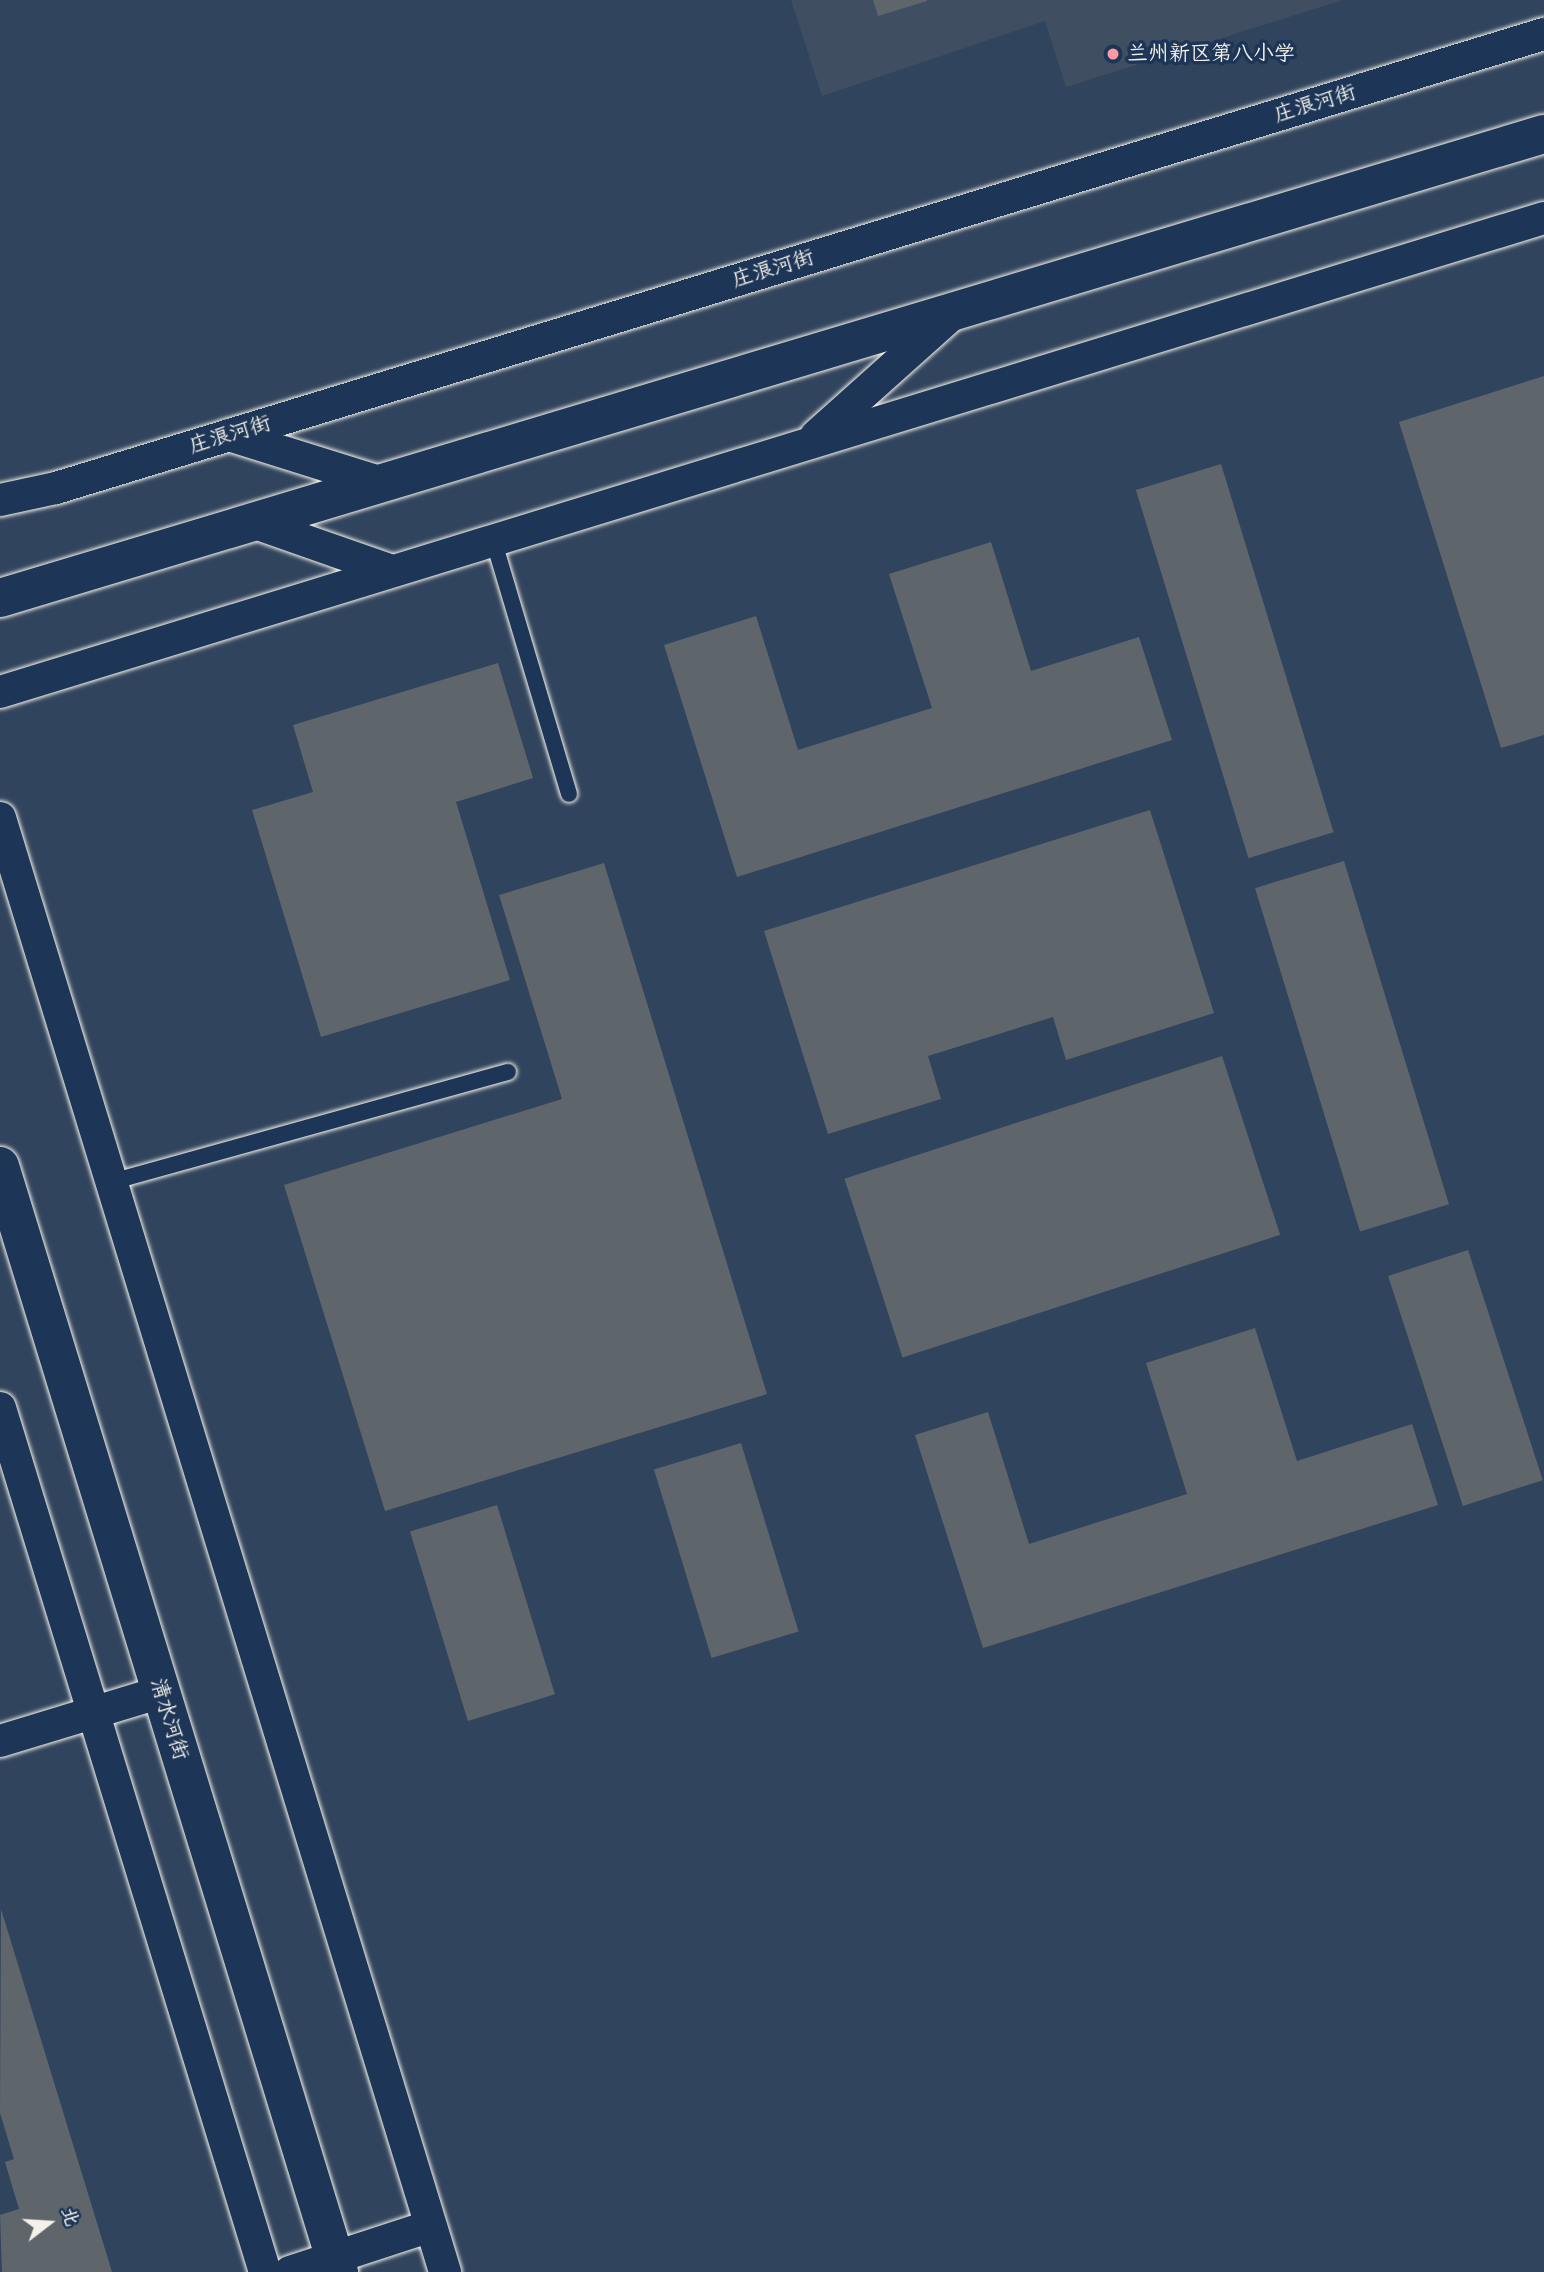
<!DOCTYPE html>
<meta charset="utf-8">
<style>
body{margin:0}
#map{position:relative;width:1544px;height:2272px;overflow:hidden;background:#31445d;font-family:"Architects Daughter","LXGW WenKai TC",sans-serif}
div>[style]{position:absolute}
.built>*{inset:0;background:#3f4e61}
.building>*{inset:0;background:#5f666b;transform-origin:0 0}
.roads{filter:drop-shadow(0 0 2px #f4f1e8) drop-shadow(0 0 2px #f4f1e8)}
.service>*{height:16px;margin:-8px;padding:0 8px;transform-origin:8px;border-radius:8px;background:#1d3557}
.minor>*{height:32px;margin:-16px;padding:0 16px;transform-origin:16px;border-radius:16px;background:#1d3557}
.tertiary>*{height:38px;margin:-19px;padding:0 19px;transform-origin:19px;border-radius:19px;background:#1d3557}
.dots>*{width:19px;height:19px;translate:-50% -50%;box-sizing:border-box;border:4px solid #1d3557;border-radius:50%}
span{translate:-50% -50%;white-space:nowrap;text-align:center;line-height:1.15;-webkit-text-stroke:7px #1d3557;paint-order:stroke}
.poi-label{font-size:21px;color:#f4f1e8}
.left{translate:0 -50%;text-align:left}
.street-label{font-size:21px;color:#f4f1e8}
.north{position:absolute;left:14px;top:2188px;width:70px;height:70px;-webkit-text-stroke:5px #1d3557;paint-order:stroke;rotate:73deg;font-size:19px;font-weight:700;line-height:28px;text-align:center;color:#f4f1e8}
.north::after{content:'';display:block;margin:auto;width:24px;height:32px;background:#f4f1e8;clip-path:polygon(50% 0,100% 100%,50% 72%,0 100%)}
</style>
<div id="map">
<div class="built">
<div style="clip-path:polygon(791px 0,1343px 0,1066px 87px,1045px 21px,822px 96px)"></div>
</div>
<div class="building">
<div style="clip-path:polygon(873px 0,927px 0,927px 1px,878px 16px)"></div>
<div style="clip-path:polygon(1544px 376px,1544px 735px,1501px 748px,1399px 422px)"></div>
<div style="left:1221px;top:464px;width:385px;height:89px;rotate:73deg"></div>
<div style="clip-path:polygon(991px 542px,1031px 671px,1139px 637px,1172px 740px,737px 877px,664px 645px,756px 616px,798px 750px,932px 708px,889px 574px)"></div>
<div style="clip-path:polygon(498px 663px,533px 778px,456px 802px,510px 980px,321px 1037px,252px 810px,313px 792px,293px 725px)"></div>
<div style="clip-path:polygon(1150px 810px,1214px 1013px,1066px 1060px,1053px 1017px,928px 1056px,941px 1099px,828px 1134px,764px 931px)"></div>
<div style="left:1344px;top:861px;width:359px;height:93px;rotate:73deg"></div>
<div style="clip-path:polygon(604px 863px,767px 1394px,385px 1511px,284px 1185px,562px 1099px,499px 895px)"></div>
<div style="left:1222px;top:1056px;width:188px;height:397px;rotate:72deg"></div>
<div style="left:1468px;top:1250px;width:242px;height:84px;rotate:72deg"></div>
<div style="clip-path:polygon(1255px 1328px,1297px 1461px,1412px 1424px,1438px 1505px,983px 1648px,915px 1435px,988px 1412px,1029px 1544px,1187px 1494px,1146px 1363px)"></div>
<div style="left:741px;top:1443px;width:197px;height:91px;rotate:73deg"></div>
<div style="left:497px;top:1505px;width:198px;height:91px;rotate:73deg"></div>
<div style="clip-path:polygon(1px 1909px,112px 2272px,2px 2272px,0 2215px,19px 2209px,5px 2162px,14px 2159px,0 2113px)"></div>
</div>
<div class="roads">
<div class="service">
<div style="left:493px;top:539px;width:266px;rotate:73.4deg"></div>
<div style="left:111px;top:1182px;width:412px;rotate:-15.5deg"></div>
</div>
<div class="minor">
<div style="left:229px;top:435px;width:160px;rotate:17.4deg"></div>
<div style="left:816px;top:436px;width:178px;rotate:-41.8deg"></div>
<div style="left:0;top:500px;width:57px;rotate:-12.1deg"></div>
<div style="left:56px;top:488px;width:1556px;rotate:-16.97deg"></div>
<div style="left:252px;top:522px;width:148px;rotate:19.3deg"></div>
<div style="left:0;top:692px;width:1615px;rotate:-17.07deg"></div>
<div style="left:0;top:818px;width:1521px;rotate:72.98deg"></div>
<div style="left:0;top:1408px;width:904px;rotate:72.95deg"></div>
<div style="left:0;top:1741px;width:168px;rotate:-16.9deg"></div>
<div style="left:290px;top:2272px;width:148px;rotate:-18.1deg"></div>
</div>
<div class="tertiary">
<div style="left:0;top:598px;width:1612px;rotate:-16.73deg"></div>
<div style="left:0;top:1166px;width:1157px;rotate:72.96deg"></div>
</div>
</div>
<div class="dots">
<div style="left:1113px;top:54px;background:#ff9aa2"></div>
</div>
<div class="poi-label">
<span class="left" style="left:1127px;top:54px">兰州新区第八小学</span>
</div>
<div class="street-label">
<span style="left:1315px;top:104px;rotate:-17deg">庄浪河街</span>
<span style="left:773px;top:269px;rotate:-17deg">庄浪河街</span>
<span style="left:230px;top:435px;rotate:-17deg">庄浪河街</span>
<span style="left:169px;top:1719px;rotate:73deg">清水河街</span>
</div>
<div class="north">北</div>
</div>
